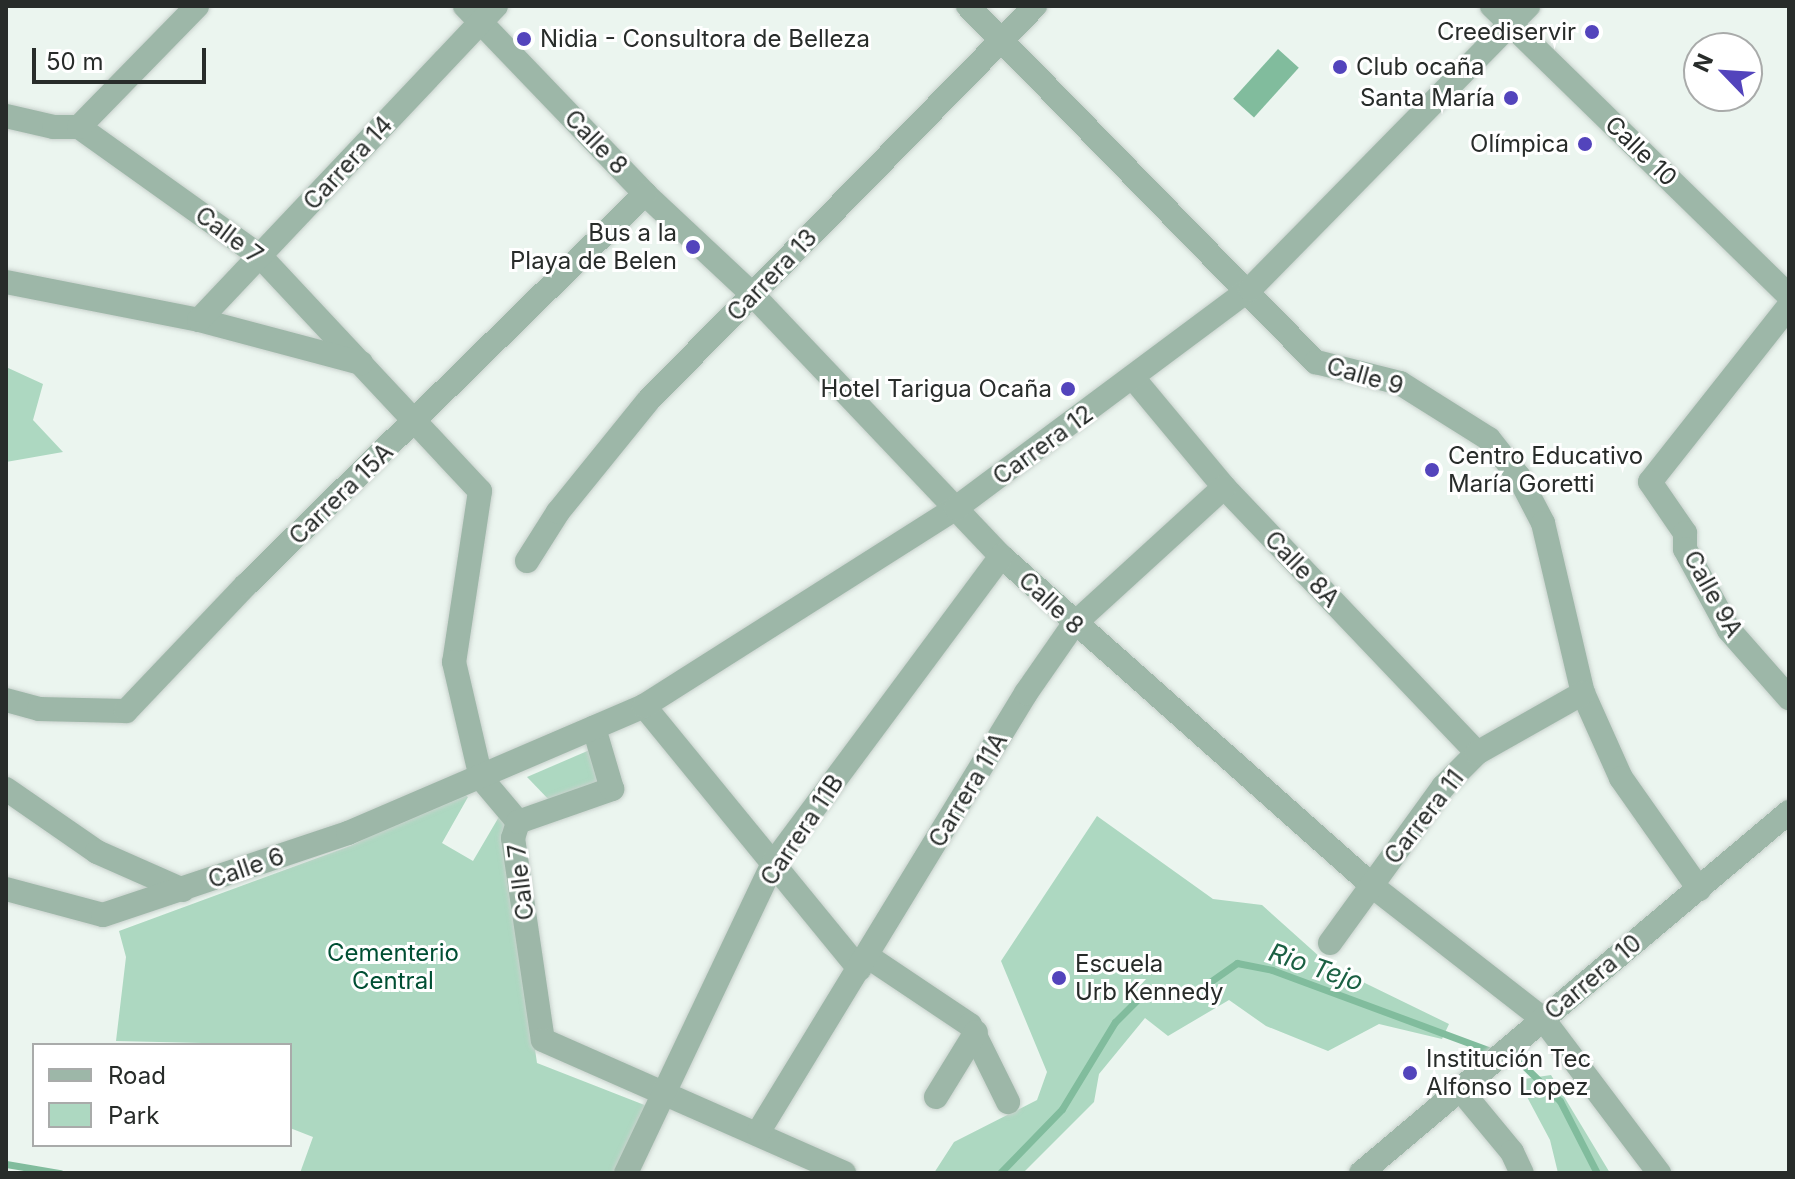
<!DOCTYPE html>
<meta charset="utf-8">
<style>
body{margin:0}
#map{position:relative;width:1795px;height:1179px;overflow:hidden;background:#ebf5ef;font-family:Inter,sans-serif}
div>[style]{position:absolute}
.green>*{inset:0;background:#add8c1}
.water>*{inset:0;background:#81bc9d;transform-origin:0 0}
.stream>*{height:7px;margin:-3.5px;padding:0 3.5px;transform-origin:3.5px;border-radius:3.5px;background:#81bc9d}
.roads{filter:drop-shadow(0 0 2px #c8d1cc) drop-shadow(0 0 2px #c8d1cc)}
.minor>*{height:24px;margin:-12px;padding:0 12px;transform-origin:12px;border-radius:12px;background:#9db7a8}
.dots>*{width:22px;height:22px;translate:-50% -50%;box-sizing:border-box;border:4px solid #fff;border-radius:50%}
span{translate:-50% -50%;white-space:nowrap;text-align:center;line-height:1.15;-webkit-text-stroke:6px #fff;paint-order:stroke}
.poi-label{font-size:24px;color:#282c2a}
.right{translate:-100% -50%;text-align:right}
.left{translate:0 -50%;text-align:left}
.street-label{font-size:24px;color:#282c2a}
.park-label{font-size:24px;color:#004f33}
.water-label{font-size:26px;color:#1b6043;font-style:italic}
.frame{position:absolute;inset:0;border:8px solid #282c2a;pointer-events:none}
.legend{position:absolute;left:32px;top:1043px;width:260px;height:104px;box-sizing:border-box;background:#fff;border:2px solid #a9abaa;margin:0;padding:10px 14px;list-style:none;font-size:24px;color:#282c2a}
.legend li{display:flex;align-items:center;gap:16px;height:40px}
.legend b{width:40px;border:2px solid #a9abaa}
.north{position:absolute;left:1683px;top:32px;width:80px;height:80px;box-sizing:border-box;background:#fff;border:2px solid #a9abaa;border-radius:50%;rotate:295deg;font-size:22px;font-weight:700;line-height:32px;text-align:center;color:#282c2a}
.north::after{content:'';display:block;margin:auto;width:28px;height:36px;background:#5344bc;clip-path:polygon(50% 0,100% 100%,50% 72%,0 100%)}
.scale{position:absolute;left:32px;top:48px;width:174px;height:36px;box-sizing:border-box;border:4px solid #282c2a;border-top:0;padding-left:10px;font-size:24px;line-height:28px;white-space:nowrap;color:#282c2a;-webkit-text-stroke:6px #fff;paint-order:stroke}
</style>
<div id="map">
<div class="green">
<div style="clip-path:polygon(6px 367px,43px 384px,33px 420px,63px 452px,6px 462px)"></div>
<div style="clip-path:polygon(592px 749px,602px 783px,552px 803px,527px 777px)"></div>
<div style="clip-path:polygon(461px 792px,468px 797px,442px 843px,473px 861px,500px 815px,509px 821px,505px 839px,537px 1063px,647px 1106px,615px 1173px,300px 1173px,313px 1137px,290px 1128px,290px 1045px,116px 1041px,126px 957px,119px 931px,350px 846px)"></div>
<div style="clip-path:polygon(1097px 816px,1213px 899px,1262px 905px,1330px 966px,1449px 1024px,1442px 1039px,1379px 1024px,1328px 1051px,1266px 1026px,1229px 1000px,1168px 1036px,1145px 1018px,1099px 1074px,1094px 1102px,1023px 1173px,934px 1173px,954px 1142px,1037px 1100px,1047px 1072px,1001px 961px)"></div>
<div style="clip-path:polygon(1551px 1075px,1610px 1173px,1558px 1173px,1550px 1140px,1518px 1080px)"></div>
</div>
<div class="water">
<div style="left:1278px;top:49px;width:28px;height:67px;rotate:42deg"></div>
</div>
<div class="stream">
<div style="left:1507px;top:1058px;width:16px;rotate:22deg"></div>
<div style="left:1522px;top:1064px;width:53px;rotate:44.2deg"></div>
<div style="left:1560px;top:1101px;width:81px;rotate:62.8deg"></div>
<div style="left:6px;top:1164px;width:55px;rotate:9.5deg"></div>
<div style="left:1000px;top:1173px;width:89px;rotate:-45.9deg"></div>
<div style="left:1062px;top:1109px;width:102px;rotate:-58.7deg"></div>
<div style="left:1115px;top:1022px;width:35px;rotate:-45deg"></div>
<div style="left:1140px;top:997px;width:57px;rotate:-6deg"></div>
<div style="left:1197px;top:991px;width:49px;rotate:-35deg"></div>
<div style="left:1237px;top:963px;width:36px;rotate:11deg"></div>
<div style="left:1272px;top:970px;width:239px;rotate:20.3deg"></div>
</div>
<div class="roads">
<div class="minor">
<div style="left:465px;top:6px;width:260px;rotate:46.2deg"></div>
<div style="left:645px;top:194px;width:148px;rotate:43.1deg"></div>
<div style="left:753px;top:295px;width:360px;rotate:46.5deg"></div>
<div style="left:1001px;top:556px;width:495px;rotate:41.6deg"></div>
<div style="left:1371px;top:885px;width:218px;rotate:37.9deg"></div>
<div style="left:1543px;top:1019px;width:193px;rotate:53deg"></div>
<div style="left:968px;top:6px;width:498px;rotate:45.7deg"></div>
<div style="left:1316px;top:362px;width:87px;rotate:14deg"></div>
<div style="left:1400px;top:383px;width:105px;rotate:32.2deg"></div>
<div style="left:1489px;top:439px;width:48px;rotate:51.7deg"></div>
<div style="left:1519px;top:477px;width:52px;rotate:62.4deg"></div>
<div style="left:1543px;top:523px;width:175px;rotate:76.8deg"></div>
<div style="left:1583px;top:693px;width:93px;rotate:65.9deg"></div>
<div style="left:1621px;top:778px;width:136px;rotate:54.9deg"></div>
<div style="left:1492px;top:6px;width:415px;rotate:44.3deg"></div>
<div style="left:6px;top:116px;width:49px;rotate:12.9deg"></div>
<div style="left:54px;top:127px;width:25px"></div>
<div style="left:79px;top:127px;width:222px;rotate:35.5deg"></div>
<div style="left:260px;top:256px;width:322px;rotate:46.9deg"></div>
<div style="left:480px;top:491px;width:173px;rotate:98.6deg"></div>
<div style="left:454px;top:662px;width:119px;rotate:76.9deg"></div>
<div style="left:481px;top:778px;width:57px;rotate:49.9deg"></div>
<div style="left:518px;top:822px;width:17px;rotate:107deg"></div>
<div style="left:513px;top:838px;width:204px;rotate:81.6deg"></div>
<div style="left:543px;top:1040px;width:329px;rotate:23.8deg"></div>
<div style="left:79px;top:127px;width:169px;rotate:-45.7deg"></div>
<div style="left:6px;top:282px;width:197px;rotate:11.1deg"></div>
<div style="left:199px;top:320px;width:168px;rotate:14.9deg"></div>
<div style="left:1789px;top:306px;width:224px;rotate:128.3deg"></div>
<div style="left:1650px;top:482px;width:62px;rotate:55.5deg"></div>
<div style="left:1685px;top:533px;width:16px;rotate:90deg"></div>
<div style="left:1685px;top:549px;width:92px;rotate:61.5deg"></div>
<div style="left:1729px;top:630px;width:91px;rotate:48.6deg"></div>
<div style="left:199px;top:320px;width:432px;rotate:-46.6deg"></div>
<div style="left:1134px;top:379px;width:141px;rotate:50.2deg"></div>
<div style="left:1224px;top:487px;width:367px;rotate:46.4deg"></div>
<div style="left:527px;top:561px;width:58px;rotate:-57.7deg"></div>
<div style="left:558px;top:512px;width:143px;rotate:-51deg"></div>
<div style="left:648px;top:401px;width:553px;rotate:-45.59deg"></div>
<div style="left:6px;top:700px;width:34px;rotate:15deg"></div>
<div style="left:39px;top:709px;width:87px;rotate:1.3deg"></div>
<div style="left:126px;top:711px;width:174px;rotate:-46.4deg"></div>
<div style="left:246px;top:585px;width:559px;rotate:-44.42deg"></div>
<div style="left:644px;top:706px;width:340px;rotate:50.7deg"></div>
<div style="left:6px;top:789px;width:111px;rotate:34.7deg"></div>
<div style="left:97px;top:852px;width:94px;rotate:23.8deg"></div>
<div style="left:518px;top:822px;width:100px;rotate:-19.3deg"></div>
<div style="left:612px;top:789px;width:64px;rotate:-106.4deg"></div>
<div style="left:6px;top:889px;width:100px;rotate:15deg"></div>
<div style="left:103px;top:915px;width:258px;rotate:-18.5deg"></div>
<div style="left:348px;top:833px;width:322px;rotate:-23.2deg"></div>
<div style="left:644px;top:706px;width:370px;rotate:-32.4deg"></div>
<div style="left:956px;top:508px;width:367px;rotate:-36.7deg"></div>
<div style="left:1250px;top:289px;width:397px;rotate:-45.5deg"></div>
<div style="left:1330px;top:943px;width:193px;rotate:-54.1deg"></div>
<div style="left:1443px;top:787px;width:48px;rotate:-45deg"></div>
<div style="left:1477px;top:753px;width:122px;rotate:-29.5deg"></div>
<div style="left:867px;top:956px;width:124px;rotate:33.8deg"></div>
<div style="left:970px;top:1025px;width:86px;rotate:63.7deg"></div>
<div style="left:1459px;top:1088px;width:83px;rotate:50.4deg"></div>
<div style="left:1512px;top:1152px;width:23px;rotate:65deg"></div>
<div style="left:936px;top:1097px;width:76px;rotate:-58.4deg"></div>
<div style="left:759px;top:1131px;width:513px;rotate:-58.63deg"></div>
<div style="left:1026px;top:693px;width:84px;rotate:-55.2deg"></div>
<div style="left:1074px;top:624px;width:203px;rotate:-42.4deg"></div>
<div style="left:626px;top:1173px;width:344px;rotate:-64.6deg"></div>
<div style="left:774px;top:862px;width:381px;rotate:-53.4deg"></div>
<div style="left:1361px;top:1173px;width:560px;rotate:-40.15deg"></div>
</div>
</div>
<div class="dots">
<div style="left:1592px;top:32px;background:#5344bc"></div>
<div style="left:524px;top:39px;background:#5344bc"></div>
<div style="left:1340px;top:67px;background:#5344bc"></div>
<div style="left:1511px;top:98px;background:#5344bc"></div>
<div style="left:1585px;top:144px;background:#5344bc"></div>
<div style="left:693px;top:247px;background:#5344bc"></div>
<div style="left:1068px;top:389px;background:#5344bc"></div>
<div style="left:1432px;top:470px;background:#5344bc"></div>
<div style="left:1059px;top:978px;background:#5344bc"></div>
<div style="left:1410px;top:1073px;background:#5344bc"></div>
</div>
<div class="poi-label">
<span class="right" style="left:1576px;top:32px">Creediservir</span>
<span class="left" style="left:540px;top:39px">Nidia - Consultora de Belleza</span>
<span class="left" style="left:1356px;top:67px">Club ocaña</span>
<span class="right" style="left:1495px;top:98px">Santa María</span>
<span class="right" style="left:1569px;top:144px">Olímpica</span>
<span class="right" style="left:677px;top:247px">Bus a la<br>Playa de Belen</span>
<span class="right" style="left:1052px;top:389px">Hotel Tarigua Ocaña</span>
<span class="left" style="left:1448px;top:470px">Centro Educativo<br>María Goretti</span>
<span class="left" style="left:1075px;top:978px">Escuela<br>Urb Kennedy</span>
<span class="left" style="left:1426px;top:1073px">Institución Tec<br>Alfonso Lopez</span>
</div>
<div class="street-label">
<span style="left:596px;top:142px;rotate:46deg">Calle 8</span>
<span style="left:1641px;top:151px;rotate:44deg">Calle 10</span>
<span style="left:348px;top:163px;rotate:-47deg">Carrera 14</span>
<span style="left:229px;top:235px;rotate:37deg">Calle 7</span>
<span style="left:772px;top:275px;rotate:-46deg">Carrera 13</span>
<span style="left:1365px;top:376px;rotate:16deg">Calle 9</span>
<span style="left:1043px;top:445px;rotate:-36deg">Carrera 12</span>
<span style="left:341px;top:494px;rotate:-44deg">Carrera 15A</span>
<span style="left:1302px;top:569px;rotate:46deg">Calle 8A</span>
<span style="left:1713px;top:594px;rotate:61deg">Calle 9A</span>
<span style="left:1051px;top:603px;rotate:43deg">Calle 8</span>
<span style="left:968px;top:790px;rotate:-59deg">Carrera 11A</span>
<span style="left:1424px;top:817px;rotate:-52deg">Carrera 11</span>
<span style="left:802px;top:830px;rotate:-56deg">Carrera 11B</span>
<span style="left:246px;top:868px;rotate:-19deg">Calle 6</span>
<span style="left:521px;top:882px;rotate:-97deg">Calle 7</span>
<span style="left:1593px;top:977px;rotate:-40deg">Carrera 10</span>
</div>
<div class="park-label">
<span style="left:393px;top:967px">Cementerio<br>Central</span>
</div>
<div class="water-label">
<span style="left:1316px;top:967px;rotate:19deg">Rio Tejo</span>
</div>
<div class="frame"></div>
<ul class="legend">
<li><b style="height:10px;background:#9db7a8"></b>Road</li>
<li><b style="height:22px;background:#add8c1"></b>Park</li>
</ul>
<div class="north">N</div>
<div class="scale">50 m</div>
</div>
